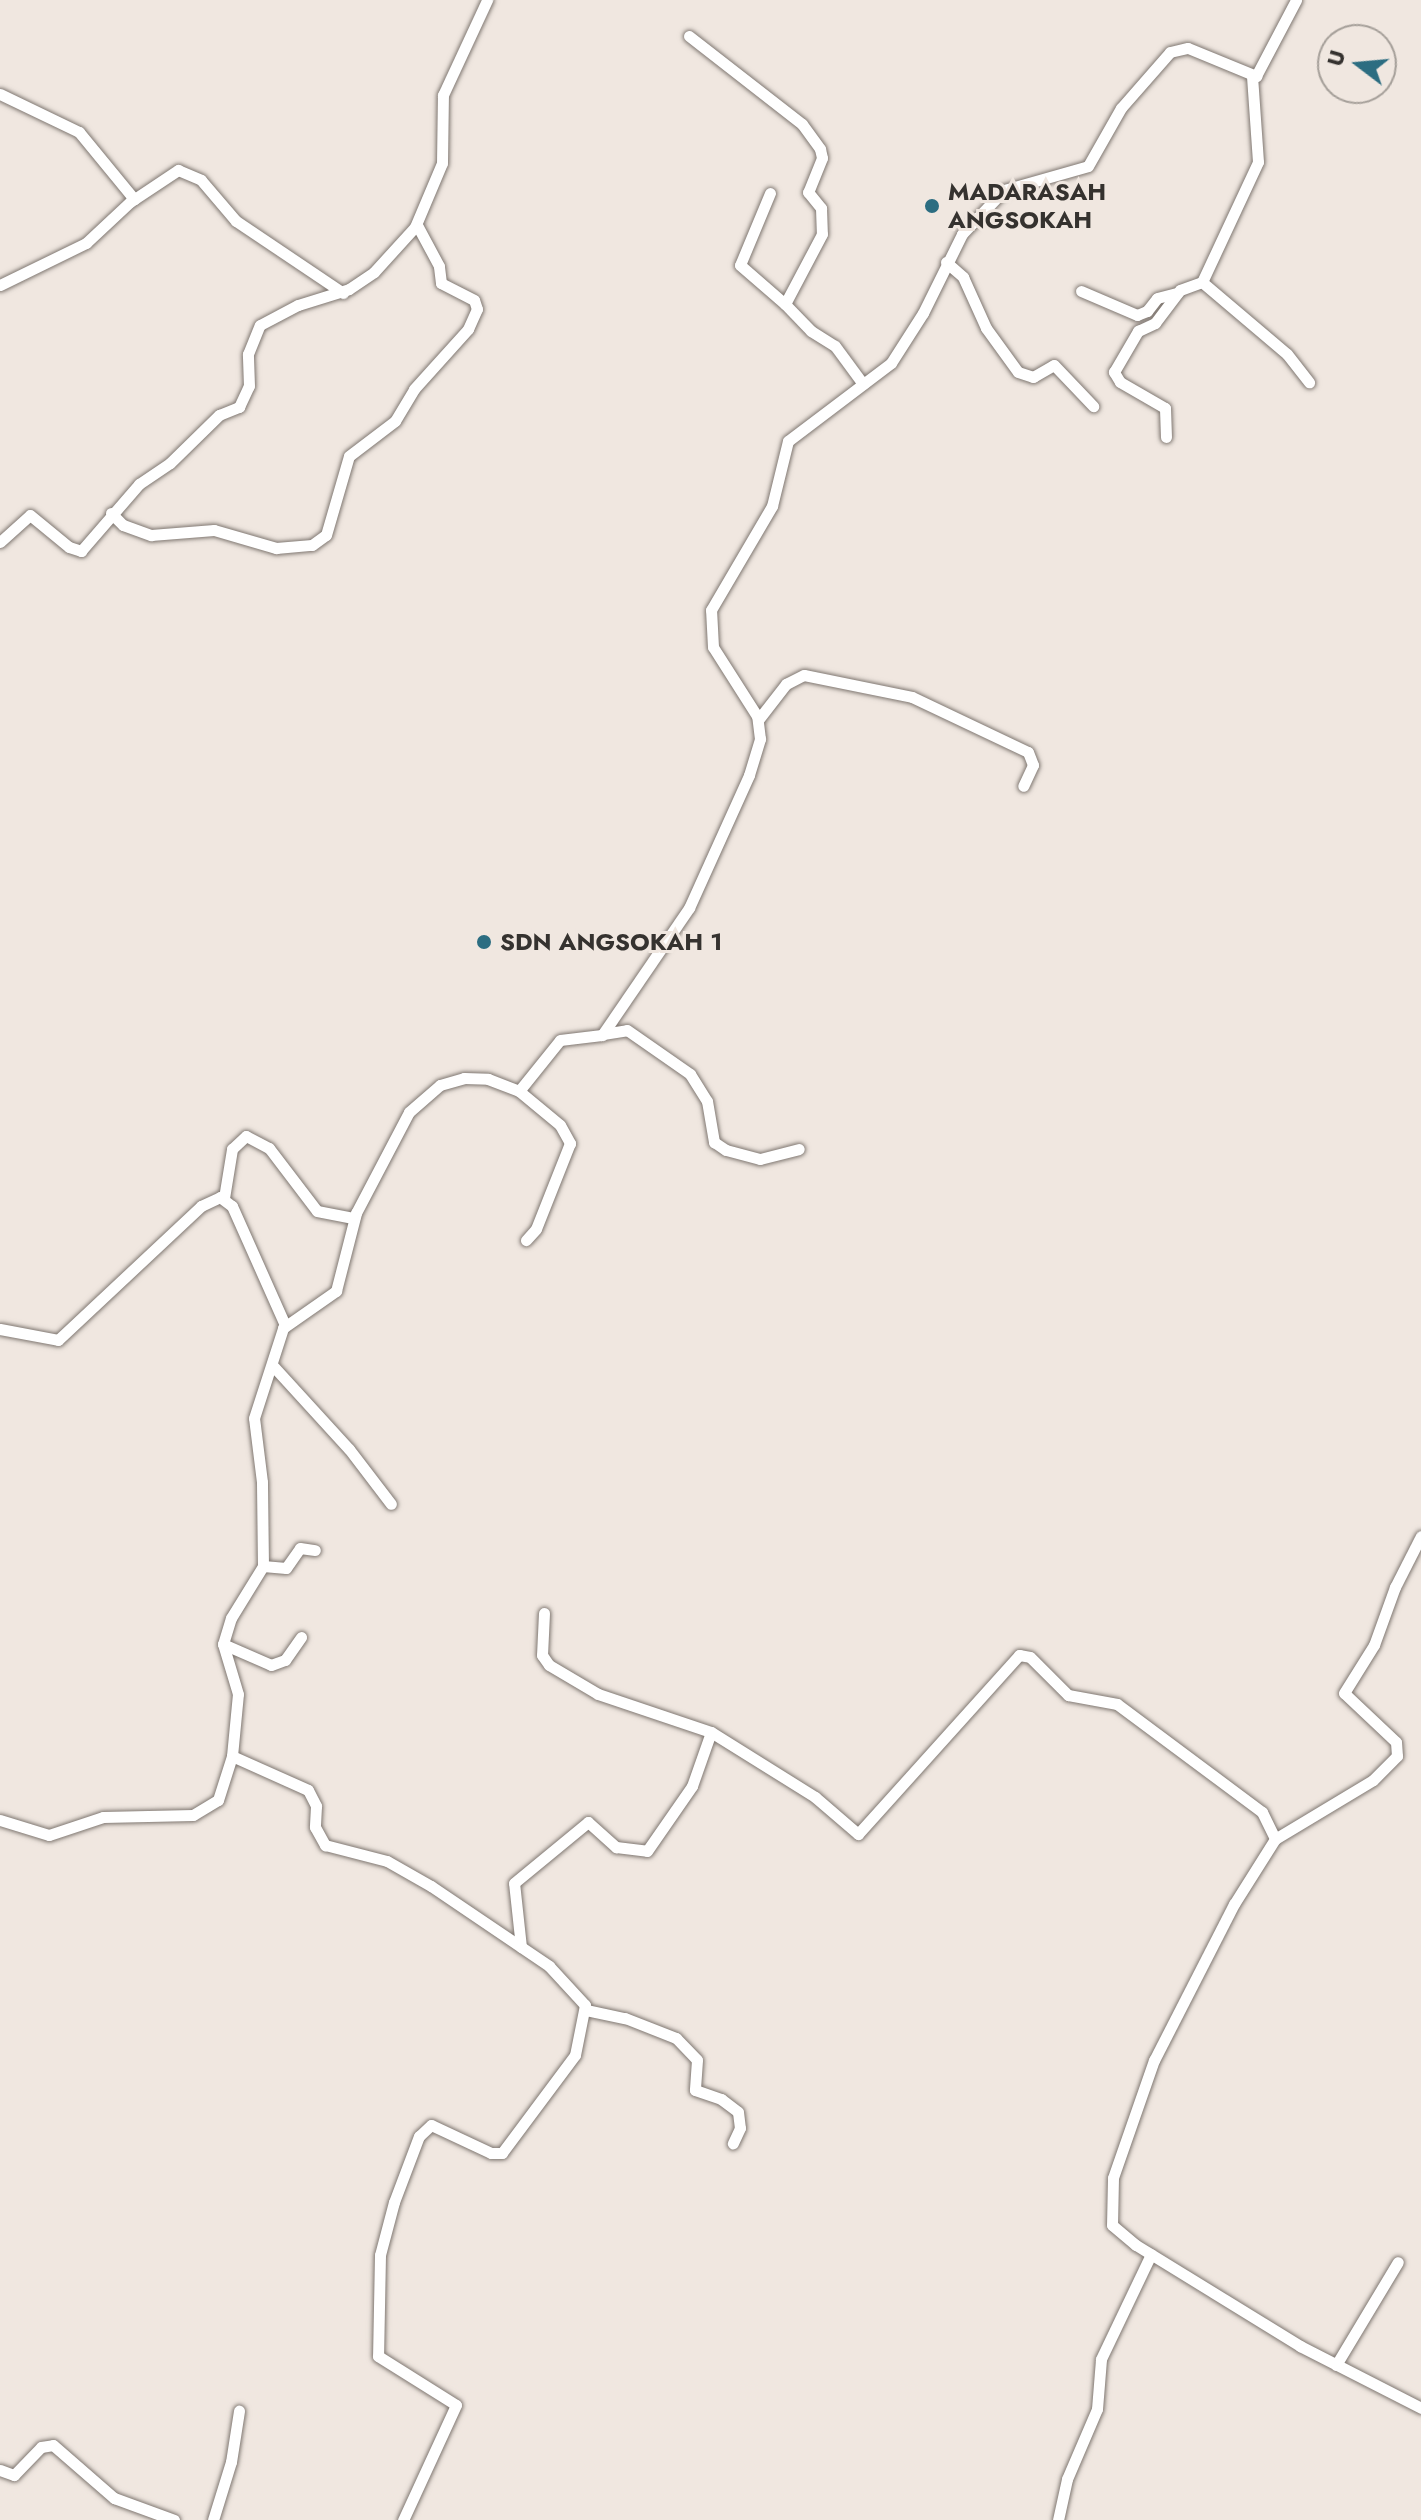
<!DOCTYPE html>
<style>
body{margin:0}
#map{position:relative;width:1421px;height:2520px;overflow:hidden;background:#f0e7e0;font-family:Jost,sans-serif}
div>[style]{position:absolute}
.roads{filter:drop-shadow(0 0 2px #7f7771) drop-shadow(0 0 2px #7f7771)}
.minor>*{height:11px;margin:-5.5px;padding:0 5.5px;transform-origin:5.5px;border-radius:5.5px;background:#fff}
.dots>*{width:22px;height:22px;translate:-50% -50%;box-sizing:border-box;border:4px solid #f0e7e0;border-radius:50%}
span{translate:-50% -50%;white-space:nowrap;text-align:center;line-height:1.15;-webkit-text-stroke:6px #f0e7e0;paint-order:stroke}
.poi-label{font-size:24px;color:#35322f;font-weight:700}
.left{translate:0 -50%;text-align:left}
.north{position:absolute;left:1317px;top:24px;width:80px;height:80px;box-sizing:border-box;background:#f0e7e0;border:2px solid #a59f99;border-radius:50%;rotate:286deg;font-size:22px;font-weight:700;line-height:32px;text-align:center;color:#35322f}
.north::after{content:'';display:block;margin:auto;width:28px;height:36px;background:#2c6d81;clip-path:polygon(50% 0,100% 100%,50% 72%,0 100%)}
</style>
<div id="map">
<div class="roads">
<div class="minor">
<div style="left:689px;top:36px;width:143px;rotate:37.9deg"></div>
<div style="left:802px;top:124px;width:31px;rotate:54deg"></div>
<div style="left:820px;top:149px;width:9px;rotate:77deg"></div>
<div style="left:822px;top:158px;width:37px;rotate:112deg"></div>
<div style="left:808px;top:192px;width:21px;rotate:51deg"></div>
<div style="left:821px;top:208px;width:26px;rotate:88deg"></div>
<div style="left:822px;top:234px;width:79px;rotate:117.9deg"></div>
<div style="left:785px;top:304px;width:37px;rotate:46deg"></div>
<div style="left:811px;top:331px;width:28px;rotate:32deg"></div>
<div style="left:835px;top:346px;width:47px;rotate:53.6deg"></div>
<div style="left:1252px;top:76px;width:86px;rotate:86deg"></div>
<div style="left:1258px;top:162px;width:132px;rotate:115deg"></div>
<div style="left:1202px;top:282px;width:111px;rotate:40.3deg"></div>
<div style="left:1287px;top:354px;width:36px;rotate:52deg"></div>
<div style="left:0;top:94px;width:88px;rotate:25.7deg"></div>
<div style="left:79px;top:132px;width:87px;rotate:50.6deg"></div>
<div style="left:770px;top:193px;width:78px;rotate:112.6deg"></div>
<div style="left:740px;top:265px;width:60px;rotate:40.9deg"></div>
<div style="left:946px;top:262px;width:23px;rotate:41deg"></div>
<div style="left:963px;top:277px;width:56px;rotate:65.7deg"></div>
<div style="left:986px;top:328px;width:54px;rotate:54deg"></div>
<div style="left:1018px;top:372px;width:16px;rotate:18deg"></div>
<div style="left:1033px;top:377px;width:24px;rotate:-30deg"></div>
<div style="left:1054px;top:365px;width:57px;rotate:46.4deg"></div>
<div style="left:0;top:285px;width:96px;rotate:-26deg"></div>
<div style="left:86px;top:243px;width:60px;rotate:-43deg"></div>
<div style="left:130px;top:202px;width:58px;rotate:-33.7deg"></div>
<div style="left:178px;top:170px;width:25px;rotate:23deg"></div>
<div style="left:201px;top:180px;width:54px;rotate:49.5deg"></div>
<div style="left:236px;top:221px;width:129px;rotate:33.9deg"></div>
<div style="left:1081px;top:291px;width:61px;rotate:23.2deg"></div>
<div style="left:1137px;top:315px;width:11px;rotate:-22deg"></div>
<div style="left:1147px;top:311px;width:16px;rotate:-52deg"></div>
<div style="left:1157px;top:298px;width:21px;rotate:-14deg"></div>
<div style="left:1166px;top:437px;width:29px;rotate:-92deg"></div>
<div style="left:1165px;top:408px;width:52px;rotate:-150deg"></div>
<div style="left:1120px;top:382px;width:12px;rotate:-121deg"></div>
<div style="left:1114px;top:372px;width:48px;rotate:-59.7deg"></div>
<div style="left:1138px;top:331px;width:19px;rotate:-25deg"></div>
<div style="left:1155px;top:323px;width:41px;rotate:-52.9deg"></div>
<div style="left:1180px;top:290px;width:23px;rotate:-20deg"></div>
<div style="left:111px;top:513px;width:17px;rotate:45deg"></div>
<div style="left:123px;top:525px;width:30px;rotate:20deg"></div>
<div style="left:151px;top:535px;width:63px;rotate:-4.5deg"></div>
<div style="left:214px;top:530px;width:65px;rotate:16.2deg"></div>
<div style="left:276px;top:548px;width:36px;rotate:-5deg"></div>
<div style="left:312px;top:545px;width:17px;rotate:-36deg"></div>
<div style="left:326px;top:535px;width:82px;rotate:-73.8deg"></div>
<div style="left:349px;top:456px;width:58px;rotate:-37.3deg"></div>
<div style="left:395px;top:421px;width:37px;rotate:-59deg"></div>
<div style="left:414px;top:389px;width:81px;rotate:-48deg"></div>
<div style="left:468px;top:329px;width:22px;rotate:-66deg"></div>
<div style="left:477px;top:309px;width:9px;rotate:-108deg"></div>
<div style="left:474px;top:300px;width:37px;rotate:-153deg"></div>
<div style="left:441px;top:283px;width:17px;rotate:-97deg"></div>
<div style="left:439px;top:266px;width:47px;rotate:-118.2deg"></div>
<div style="left:0;top:542px;width:40px;rotate:-42deg"></div>
<div style="left:30px;top:515px;width:50px;rotate:39.4deg"></div>
<div style="left:69px;top:547px;width:13px;rotate:18deg"></div>
<div style="left:81px;top:551px;width:89px;rotate:-49.1deg"></div>
<div style="left:139px;top:484px;width:37px;rotate:-34deg"></div>
<div style="left:170px;top:463px;width:69px;rotate:-44.4deg"></div>
<div style="left:219px;top:415px;width:22px;rotate:-22deg"></div>
<div style="left:239px;top:407px;width:23px;rotate:-65deg"></div>
<div style="left:249px;top:386px;width:32px;rotate:-92deg"></div>
<div style="left:248px;top:354px;width:31px;rotate:-68deg"></div>
<div style="left:260px;top:325px;width:43px;rotate:-27.8deg"></div>
<div style="left:298px;top:305px;width:53px;rotate:-17.4deg"></div>
<div style="left:349px;top:289px;width:30px;rotate:-34deg"></div>
<div style="left:374px;top:272px;width:61px;rotate:-47.7deg"></div>
<div style="left:415px;top:227px;width:69px;rotate:-67.1deg"></div>
<div style="left:442px;top:163px;width:68px;rotate:-89.2deg"></div>
<div style="left:443px;top:95px;width:105px;rotate:-65.1deg"></div>
<div style="left:758px;top:720px;width:46px;rotate:-52.1deg"></div>
<div style="left:786px;top:684px;width:20px;rotate:-27deg"></div>
<div style="left:804px;top:675px;width:110px;rotate:11.5deg"></div>
<div style="left:912px;top:697px;width:128px;rotate:25.4deg"></div>
<div style="left:1028px;top:752px;width:14px;rotate:69deg"></div>
<div style="left:1033px;top:765px;width:23px;rotate:115deg"></div>
<div style="left:603px;top:1034px;width:24px;rotate:-9deg"></div>
<div style="left:627px;top:1030px;width:77px;rotate:34.9deg"></div>
<div style="left:690px;top:1074px;width:32px;rotate:58deg"></div>
<div style="left:707px;top:1101px;width:42px;rotate:80.3deg"></div>
<div style="left:714px;top:1142px;width:14px;rotate:34deg"></div>
<div style="left:726px;top:1150px;width:35px;rotate:15deg"></div>
<div style="left:760px;top:1159px;width:40px;rotate:-14.4deg"></div>
<div style="left:519px;top:1091px;width:53px;rotate:39.7deg"></div>
<div style="left:560px;top:1125px;width:21px;rotate:61deg"></div>
<div style="left:570px;top:1143px;width:92px;rotate:111.6deg"></div>
<div style="left:536px;top:1229px;width:15px;rotate:132deg"></div>
<div style="left:224px;top:1198px;width:50px;rotate:-80.7deg"></div>
<div style="left:232px;top:1149px;width:19px;rotate:-43deg"></div>
<div style="left:246px;top:1136px;width:26px;rotate:28deg"></div>
<div style="left:269px;top:1148px;width:79px;rotate:52.7deg"></div>
<div style="left:317px;top:1211px;width:38px;rotate:11deg"></div>
<div style="left:0;top:1329px;width:59px;rotate:10.7deg"></div>
<div style="left:58px;top:1340px;width:196px;rotate:-43.1deg"></div>
<div style="left:201px;top:1206px;width:21px;rotate:-25deg"></div>
<div style="left:220px;top:1197px;width:15px;rotate:37deg"></div>
<div style="left:232px;top:1206px;width:130px;rotate:66deg"></div>
<div style="left:274px;top:1367px;width:111px;rotate:47.6deg"></div>
<div style="left:349px;top:1449px;width:69px;rotate:52.6deg"></div>
<div style="left:263px;top:1566px;width:23px;rotate:5deg"></div>
<div style="left:286px;top:1568px;width:24px;rotate:-55deg"></div>
<div style="left:300px;top:1548px;width:15px;rotate:8deg"></div>
<div style="left:544px;top:1613px;width:42px;rotate:92.7deg"></div>
<div style="left:542px;top:1655px;width:12px;rotate:55deg"></div>
<div style="left:549px;top:1665px;width:57px;rotate:30.6deg"></div>
<div style="left:598px;top:1694px;width:119px;rotate:18.6deg"></div>
<div style="left:711px;top:1732px;width:123px;rotate:32deg"></div>
<div style="left:815px;top:1797px;width:57px;rotate:40.7deg"></div>
<div style="left:858px;top:1834px;width:241px;rotate:-48deg"></div>
<div style="left:1019px;top:1655px;width:11px;rotate:10deg"></div>
<div style="left:1030px;top:1657px;width:54px;rotate:45deg"></div>
<div style="left:1068px;top:1695px;width:50px;rotate:10.4deg"></div>
<div style="left:1117px;top:1704px;width:181px;rotate:36.7deg"></div>
<div style="left:1262px;top:1812px;width:30px;rotate:64deg"></div>
<div style="left:1275px;top:1839px;width:77px;rotate:122.2deg"></div>
<div style="left:1234px;top:1904px;width:175px;rotate:117.1deg"></div>
<div style="left:1154px;top:2060px;width:125px;rotate:109.2deg"></div>
<div style="left:1113px;top:2178px;width:47px;rotate:91.2deg"></div>
<div style="left:1112px;top:2225px;width:31px;rotate:40deg"></div>
<div style="left:1136px;top:2245px;width:193px;rotate:31.6deg"></div>
<div style="left:1300px;top:2346px;width:136px;rotate:27.1deg"></div>
<div style="left:223px;top:1644px;width:52px;rotate:23.6deg"></div>
<div style="left:271px;top:1665px;width:15px;rotate:-20deg"></div>
<div style="left:285px;top:1660px;width:28px;rotate:-55deg"></div>
<div style="left:232px;top:1756px;width:83px;rotate:24.1deg"></div>
<div style="left:308px;top:1790px;width:18px;rotate:63deg"></div>
<div style="left:316px;top:1806px;width:21px;rotate:93deg"></div>
<div style="left:315px;top:1827px;width:21px;rotate:61deg"></div>
<div style="left:325px;top:1845px;width:64px;rotate:14.5deg"></div>
<div style="left:387px;top:1861px;width:51px;rotate:29.6deg"></div>
<div style="left:431px;top:1886px;width:143px;rotate:34.1deg"></div>
<div style="left:549px;top:1966px;width:53px;rotate:47.3deg"></div>
<div style="left:585px;top:2005px;width:51px;rotate:101.3deg"></div>
<div style="left:575px;top:2055px;width:122px;rotate:126.7deg"></div>
<div style="left:502px;top:2153px;width:11px;rotate:180deg"></div>
<div style="left:491px;top:2153px;width:66px;rotate:-155deg"></div>
<div style="left:431px;top:2125px;width:16px;rotate:137deg"></div>
<div style="left:419px;top:2136px;width:71px;rotate:110.7deg"></div>
<div style="left:394px;top:2202px;width:55px;rotate:104.8deg"></div>
<div style="left:380px;top:2255px;width:101px;rotate:91.1deg"></div>
<div style="left:378px;top:2356px;width:92px;rotate:32.1deg"></div>
<div style="left:456px;top:2405px;width:127px;rotate:114.7deg"></div>
<div style="left:0;top:1820px;width:51px;rotate:17deg"></div>
<div style="left:49px;top:1835px;width:57px;rotate:-18.4deg"></div>
<div style="left:103px;top:1817px;width:90px;rotate:-1.3deg"></div>
<div style="left:193px;top:1815px;width:29px;rotate:-31deg"></div>
<div style="left:218px;top:1800px;width:46px;rotate:-72.3deg"></div>
<div style="left:232px;top:1756px;width:62px;rotate:-84.5deg"></div>
<div style="left:238px;top:1694px;width:52px;rotate:-106.7deg"></div>
<div style="left:223px;top:1644px;width:27px;rotate:-73deg"></div>
<div style="left:231px;top:1618px;width:61px;rotate:-58.4deg"></div>
<div style="left:263px;top:1566px;width:84px;rotate:-90.7deg"></div>
<div style="left:262px;top:1482px;width:64px;rotate:-97.1deg"></div>
<div style="left:254px;top:1418px;width:95px;rotate:-72.1deg"></div>
<div style="left:283px;top:1328px;width:65px;rotate:-34.9deg"></div>
<div style="left:336px;top:1291px;width:81px;rotate:-75.6deg"></div>
<div style="left:356px;top:1213px;width:114px;rotate:-62.3deg"></div>
<div style="left:409px;top:1112px;width:41px;rotate:-41.1deg"></div>
<div style="left:440px;top:1085px;width:25px;rotate:-16deg"></div>
<div style="left:464px;top:1078px;width:24px;rotate:2deg"></div>
<div style="left:488px;top:1079px;width:33px;rotate:21deg"></div>
<div style="left:519px;top:1091px;width:65px;rotate:-51.2deg"></div>
<div style="left:560px;top:1040px;width:42px;rotate:-6.8deg"></div>
<div style="left:602px;top:1035px;width:154px;rotate:-55.6deg"></div>
<div style="left:689px;top:908px;width:146px;rotate:-65.7deg"></div>
<div style="left:749px;top:775px;width:38px;rotate:-73deg"></div>
<div style="left:760px;top:739px;width:23px;rotate:-97deg"></div>
<div style="left:757px;top:716px;width:82px;rotate:-122.5deg"></div>
<div style="left:713px;top:647px;width:37px;rotate:-93deg"></div>
<div style="left:711px;top:610px;width:121px;rotate:-59.6deg"></div>
<div style="left:772px;top:506px;width:67px;rotate:-76.2deg"></div>
<div style="left:788px;top:441px;width:129px;rotate:-37.1deg"></div>
<div style="left:891px;top:363px;width:59px;rotate:-57.4deg"></div>
<div style="left:923px;top:313px;width:88px;rotate:-63.7deg"></div>
<div style="left:962px;top:234px;width:61px;rotate:-46.3deg"></div>
<div style="left:1004px;top:190px;width:87px;rotate:-15.9deg"></div>
<div style="left:1088px;top:166px;width:67px;rotate:-60.4deg"></div>
<div style="left:1121px;top:108px;width:74px;rotate:-48.8deg"></div>
<div style="left:1170px;top:52px;width:18px;rotate:-13deg"></div>
<div style="left:1188px;top:48px;width:74px;rotate:22.4deg"></div>
<div style="left:1256px;top:76px;width:86px;rotate:-62.2deg"></div>
<div style="left:1275px;top:1839px;width:114px;rotate:-31deg"></div>
<div style="left:1373px;top:1780px;width:34px;rotate:-45deg"></div>
<div style="left:1397px;top:1756px;width:14px;rotate:-94deg"></div>
<div style="left:1396px;top:1742px;width:71px;rotate:-136.7deg"></div>
<div style="left:1344px;top:1693px;width:57px;rotate:-58deg"></div>
<div style="left:1374px;top:1645px;width:62px;rotate:-70.1deg"></div>
<div style="left:1395px;top:1587px;width:57px;rotate:-63deg"></div>
<div style="left:521px;top:1947px;width:64px;rotate:-96.2deg"></div>
<div style="left:514px;top:1883px;width:96px;rotate:-39.5deg"></div>
<div style="left:588px;top:1822px;width:38px;rotate:42deg"></div>
<div style="left:616px;top:1847px;width:31px;rotate:7deg"></div>
<div style="left:647px;top:1851px;width:79px;rotate:-55.3deg"></div>
<div style="left:692px;top:1786px;width:57px;rotate:-70.6deg"></div>
<div style="left:586px;top:2010px;width:40px;rotate:12deg"></div>
<div style="left:625px;top:2018px;width:55px;rotate:21.4deg"></div>
<div style="left:676px;top:2038px;width:30px;rotate:46deg"></div>
<div style="left:697px;top:2060px;width:30px;rotate:94deg"></div>
<div style="left:695px;top:2090px;width:28px;rotate:19deg"></div>
<div style="left:721px;top:2099px;width:21px;rotate:37deg"></div>
<div style="left:738px;top:2112px;width:16px;rotate:83deg"></div>
<div style="left:740px;top:2128px;width:17px;rotate:115deg"></div>
<div style="left:1336px;top:2365px;width:120px;rotate:-59deg"></div>
<div style="left:0;top:2470px;width:15px;rotate:20deg"></div>
<div style="left:14px;top:2475px;width:39px;rotate:-46deg"></div>
<div style="left:41px;top:2447px;width:12px;rotate:-9deg"></div>
<div style="left:53px;top:2445px;width:81px;rotate:41deg"></div>
<div style="left:114px;top:2498px;width:64px;rotate:20.1deg"></div>
<div style="left:213px;top:2520px;width:61px;rotate:-72.8deg"></div>
<div style="left:231px;top:2462px;width:52px;rotate:-81.1deg"></div>
<div style="left:1058px;top:2520px;width:42px;rotate:-77.6deg"></div>
<div style="left:1067px;top:2479px;width:76px;rotate:-66.8deg"></div>
<div style="left:1097px;top:2409px;width:50px;rotate:-85.4deg"></div>
<div style="left:1101px;top:2359px;width:116px;rotate:-64.5deg"></div>
</div>
</div>
<div class="dots">
<div style="left:932px;top:206px;background:#2c6d81"></div>
<div style="left:484px;top:942px;background:#2c6d81"></div>
</div>
<div class="poi-label">
<span class="left" style="left:948px;top:206px">MADARASAH<br>ANGSOKAH</span>
<span class="left" style="left:500px;top:942px">SDN ANGSOKAH 1</span>
</div>
<div class="north">U</div>
</div>
